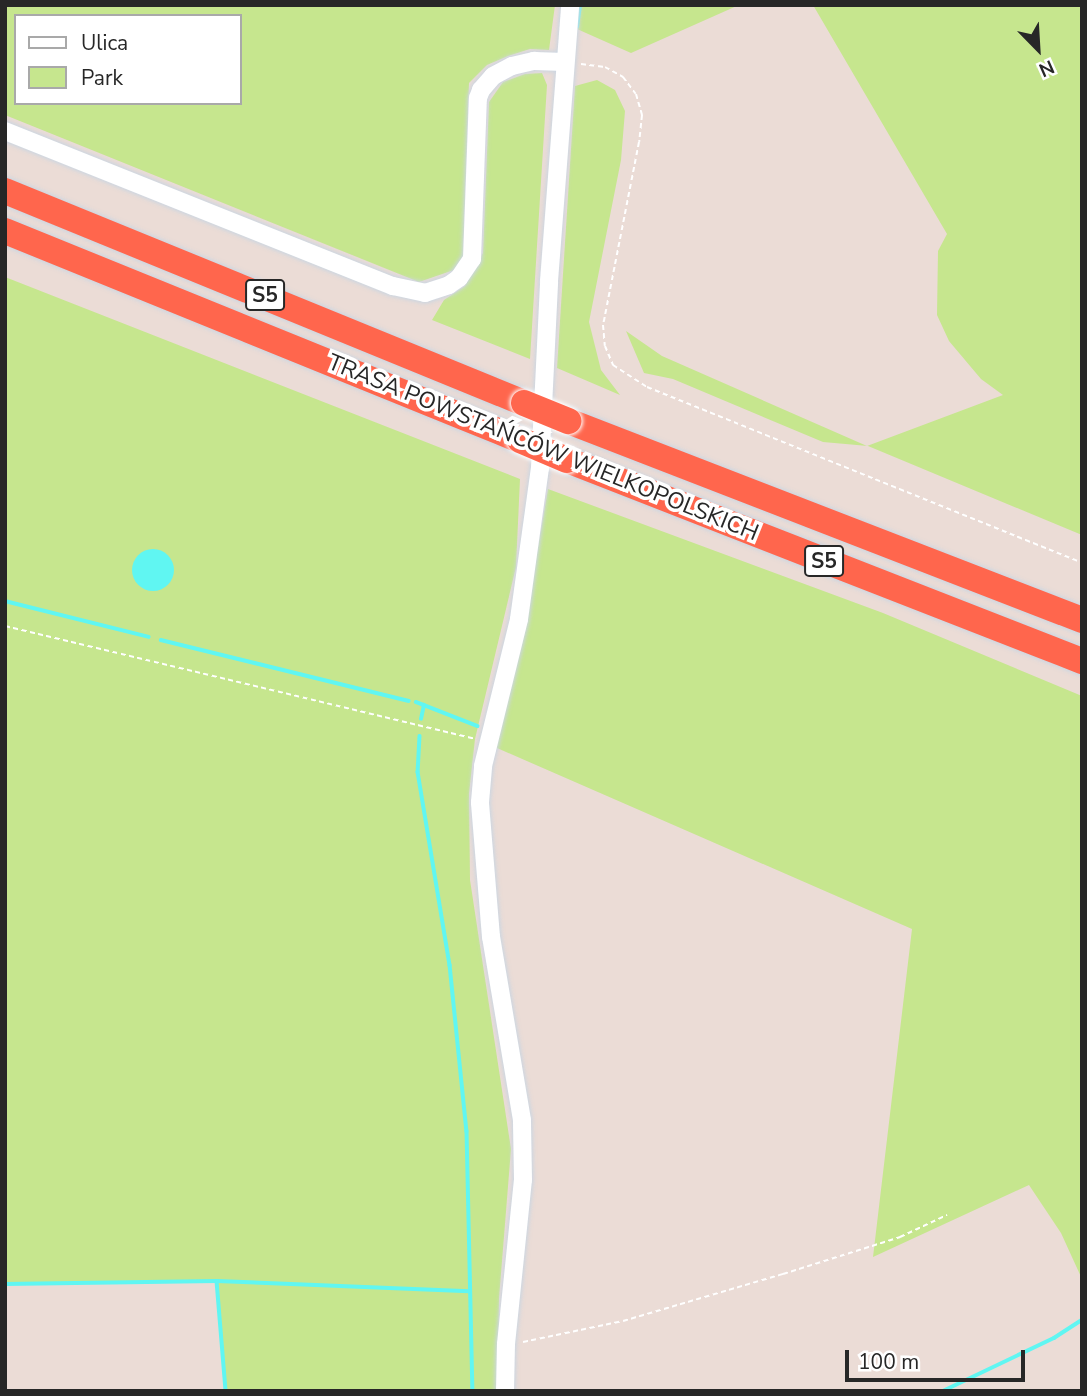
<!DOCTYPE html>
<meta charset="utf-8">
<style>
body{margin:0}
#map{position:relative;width:1087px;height:1396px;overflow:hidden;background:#ebdcd6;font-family:"Nunito Sans",sans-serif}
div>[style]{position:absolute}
.green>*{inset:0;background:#c6e68e}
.water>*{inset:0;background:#60f6f2}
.round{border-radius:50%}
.stream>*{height:3.5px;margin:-1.75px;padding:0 1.75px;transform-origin:1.75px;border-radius:1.75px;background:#60f6f2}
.path>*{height:2px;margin-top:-1px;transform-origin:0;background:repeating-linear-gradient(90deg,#fff 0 5px,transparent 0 8.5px)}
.roads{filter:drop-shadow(0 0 2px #ccd6e1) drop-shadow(0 0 2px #ccd6e1)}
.minor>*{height:18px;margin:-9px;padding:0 9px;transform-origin:9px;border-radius:9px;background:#fff}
.highway>*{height:26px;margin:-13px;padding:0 13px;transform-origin:13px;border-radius:13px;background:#ff664d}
.bridges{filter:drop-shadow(0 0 2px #fff) drop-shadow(0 0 2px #fff)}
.highway-bridge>*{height:26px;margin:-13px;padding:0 13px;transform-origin:13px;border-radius:13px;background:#ff664d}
span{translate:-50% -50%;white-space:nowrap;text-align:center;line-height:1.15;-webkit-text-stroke:7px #fff;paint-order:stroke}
.shield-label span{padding:2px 5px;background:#fff;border:2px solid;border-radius:5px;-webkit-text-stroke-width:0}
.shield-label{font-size:21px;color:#272727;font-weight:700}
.street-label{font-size:23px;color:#272727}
.frame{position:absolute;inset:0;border:7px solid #272727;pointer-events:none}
.legend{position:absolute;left:14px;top:14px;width:228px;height:91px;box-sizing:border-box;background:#fff;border:2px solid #a9a9a9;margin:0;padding:9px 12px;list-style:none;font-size:21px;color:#272727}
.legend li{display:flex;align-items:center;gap:14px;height:35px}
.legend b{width:35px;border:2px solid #a9a9a9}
.north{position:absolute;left:1003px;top:14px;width:70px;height:70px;-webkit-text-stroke:5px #fff;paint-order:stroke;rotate:156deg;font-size:19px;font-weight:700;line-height:28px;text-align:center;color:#272727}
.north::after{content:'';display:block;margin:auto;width:24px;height:32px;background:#272727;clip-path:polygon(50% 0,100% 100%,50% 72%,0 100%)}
.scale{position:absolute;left:845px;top:1350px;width:180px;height:32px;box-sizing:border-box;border:4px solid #272727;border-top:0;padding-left:9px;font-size:21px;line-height:24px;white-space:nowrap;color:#272727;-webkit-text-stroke:5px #fff;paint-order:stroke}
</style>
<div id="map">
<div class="green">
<div style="clip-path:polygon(evenodd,5px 5px,555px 5px,549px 50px,530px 49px,508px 56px,487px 65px,469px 83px,463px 256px,454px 270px,419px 282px,5px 115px,5px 5px,16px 16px,240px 16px,240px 103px,16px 103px,16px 16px)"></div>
<div style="clip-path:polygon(580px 5px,739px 5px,631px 53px,577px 29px)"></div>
<div style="clip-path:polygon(813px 5px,1082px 5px,1082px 535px,868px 446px,823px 442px,673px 379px,644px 373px,626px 331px,662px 356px,867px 446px,1003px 395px,981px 379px,949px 341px,937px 315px,938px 251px,947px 234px)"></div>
<div style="clip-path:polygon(542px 73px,547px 85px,530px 359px,432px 320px,444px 300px,465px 286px,483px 253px,489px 102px,503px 82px,525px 74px)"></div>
<div style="clip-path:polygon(597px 80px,615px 90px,625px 111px,621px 160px,589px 322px,601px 370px,620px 395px,557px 368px,575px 86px)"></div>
<div style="clip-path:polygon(5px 277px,520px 479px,516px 567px,475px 739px,469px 794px,470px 880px,511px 1149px,499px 1299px,498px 1391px,226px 1391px,216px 1281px,5px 1284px)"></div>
<div style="clip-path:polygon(548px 489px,883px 613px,1082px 696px,1082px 1279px,1061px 1233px,1029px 1185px,873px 1257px,912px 929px,497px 748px,496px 739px,524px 629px)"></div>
</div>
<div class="water">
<div class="round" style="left:132px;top:549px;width:42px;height:42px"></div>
</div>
<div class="stream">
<div style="left:577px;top:27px;width:22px;rotate:-82deg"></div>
<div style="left:5px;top:601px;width:148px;rotate:14deg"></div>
<div style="left:161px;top:640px;width:255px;rotate:13.8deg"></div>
<div style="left:416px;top:702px;width:66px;rotate:21.2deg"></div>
<div style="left:421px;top:719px;width:14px;rotate:-78deg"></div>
<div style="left:420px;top:736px;width:36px;rotate:93deg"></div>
<div style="left:418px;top:772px;width:196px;rotate:80.6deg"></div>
<div style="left:450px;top:965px;width:167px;rotate:84.2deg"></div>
<div style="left:467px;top:1131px;width:260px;rotate:88.7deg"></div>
<div style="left:217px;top:1281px;width:252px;rotate:2.3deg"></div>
<div style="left:5px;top:1284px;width:212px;rotate:-0.8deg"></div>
<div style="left:217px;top:1281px;width:110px;rotate:85.3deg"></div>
<div style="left:943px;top:1391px;width:123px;rotate:-25.5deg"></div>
<div style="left:1054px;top:1338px;width:33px;rotate:-33deg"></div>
</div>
<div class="path">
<div style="left:581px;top:64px;width:24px;rotate:7deg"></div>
<div style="left:605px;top:67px;width:21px;rotate:29deg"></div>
<div style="left:623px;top:77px;width:21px;rotate:53deg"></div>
<div style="left:636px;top:94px;width:22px;rotate:74deg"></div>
<div style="left:642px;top:115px;width:27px;rotate:96deg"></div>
<div style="left:639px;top:142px;width:187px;rotate:101.1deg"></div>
<div style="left:603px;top:325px;width:21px;rotate:85deg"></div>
<div style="left:605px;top:346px;width:21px;rotate:67deg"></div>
<div style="left:613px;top:365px;width:40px;rotate:32.9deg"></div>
<div style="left:647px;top:387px;width:469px;rotate:22deg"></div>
<div style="left:5px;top:626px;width:482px;rotate:13.5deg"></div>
<div style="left:523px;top:1342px;width:102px;rotate:-11.9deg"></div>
<div style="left:623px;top:1321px;width:167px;rotate:-16.4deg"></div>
<div style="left:783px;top:1274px;width:123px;rotate:-17.5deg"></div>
<div style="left:900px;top:1237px;width:52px;rotate:-25.1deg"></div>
</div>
<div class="roads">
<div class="minor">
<div style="left:5px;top:131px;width:418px;rotate:21.8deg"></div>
<div style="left:393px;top:286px;width:33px;rotate:12deg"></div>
<div style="left:425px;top:293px;width:25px;rotate:-18deg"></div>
<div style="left:449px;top:285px;width:12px;rotate:-35deg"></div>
<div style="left:459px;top:278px;width:23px;rotate:-56deg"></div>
<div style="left:472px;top:259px;width:161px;rotate:-87.9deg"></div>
<div style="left:478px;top:98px;width:9px;rotate:-69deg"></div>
<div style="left:481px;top:90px;width:18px;rotate:-49deg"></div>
<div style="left:493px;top:76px;width:21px;rotate:-28deg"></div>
<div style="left:512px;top:66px;width:23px;rotate:-13deg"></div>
<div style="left:534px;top:61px;width:31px;rotate:2deg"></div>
<div style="left:505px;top:1391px;width:47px;rotate:-88.8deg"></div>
<div style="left:506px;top:1344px;width:165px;rotate:-84.1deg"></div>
<div style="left:523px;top:1180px;width:60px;rotate:-91deg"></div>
<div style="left:522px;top:1120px;width:186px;rotate:-99.6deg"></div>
<div style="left:491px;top:937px;width:135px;rotate:-94.7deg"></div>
<div style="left:480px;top:802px;width:36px;rotate:-85deg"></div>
<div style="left:483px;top:766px;width:151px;rotate:-76.2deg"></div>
<div style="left:519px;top:619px;width:152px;rotate:-82.1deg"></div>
<div style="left:540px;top:468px;width:187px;rotate:-87.2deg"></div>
<div style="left:549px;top:281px;width:277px;rotate:-85.6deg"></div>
</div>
<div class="highway">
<div style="left:5px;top:191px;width:561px;rotate:22.22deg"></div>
<div style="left:5px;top:231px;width:556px;rotate:22.09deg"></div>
<div style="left:568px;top:421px;width:551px;rotate:21.16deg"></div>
<div style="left:567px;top:460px;width:553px;rotate:21.32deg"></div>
</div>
</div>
<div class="bridges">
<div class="highway-bridge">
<div style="left:524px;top:403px;width:48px;rotate:22.2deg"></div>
<div style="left:520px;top:440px;width:51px;rotate:23.1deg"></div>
</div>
</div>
<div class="shield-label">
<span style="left:265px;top:295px">S5</span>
<span style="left:824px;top:561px">S5</span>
</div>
<div class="street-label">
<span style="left:543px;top:448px;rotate:22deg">TRASA POWSTAŃCÓW WIELKOPOLSKICH</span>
</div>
<div class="frame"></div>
<ul class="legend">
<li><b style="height:9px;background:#fff"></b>Ulica</li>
<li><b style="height:19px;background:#c6e68e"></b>Park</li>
</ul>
<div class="north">N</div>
<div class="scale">100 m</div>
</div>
